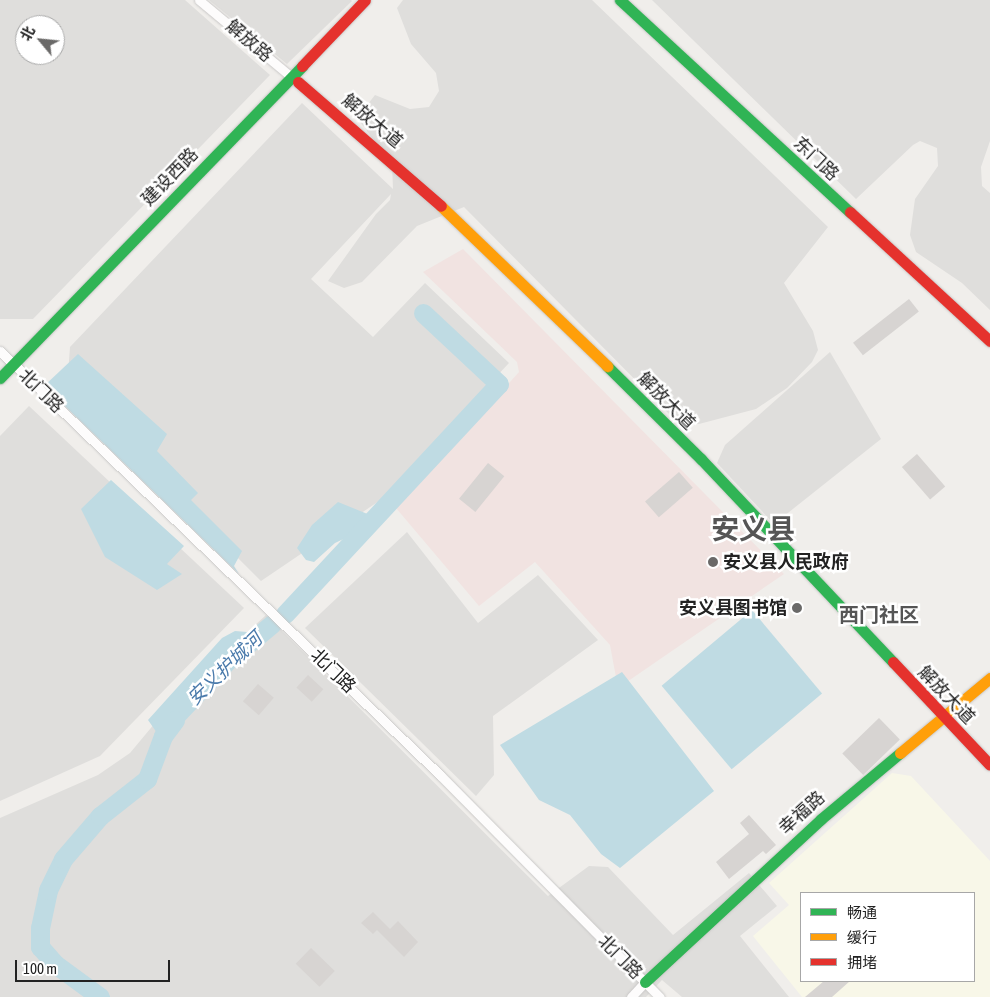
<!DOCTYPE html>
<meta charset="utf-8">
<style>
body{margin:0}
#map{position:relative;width:990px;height:997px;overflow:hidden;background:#f0eeeb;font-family:"Asap Condensed","Noto Sans SC",sans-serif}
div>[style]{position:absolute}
.residential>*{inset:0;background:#dfdedc}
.commercial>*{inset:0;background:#f1e3e1}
.education>*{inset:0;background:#f8f7e8}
.water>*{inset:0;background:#bfdbe3;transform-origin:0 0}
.river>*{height:19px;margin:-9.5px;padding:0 9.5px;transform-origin:9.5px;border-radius:9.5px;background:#bfdbe3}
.building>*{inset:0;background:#d7d4d2;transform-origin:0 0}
.roads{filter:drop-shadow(0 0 1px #c9c8c7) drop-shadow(0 0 1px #c9c8c7)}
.street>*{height:9px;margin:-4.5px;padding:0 4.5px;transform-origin:4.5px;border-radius:4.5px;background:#fdfcfc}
.fast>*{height:11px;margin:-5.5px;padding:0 5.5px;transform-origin:5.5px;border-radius:5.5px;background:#30b455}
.slow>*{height:11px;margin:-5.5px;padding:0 5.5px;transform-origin:5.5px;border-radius:5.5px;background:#ff9f0a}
.jam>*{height:11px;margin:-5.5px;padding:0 5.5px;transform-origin:5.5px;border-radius:5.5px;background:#e5322d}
.dots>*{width:14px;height:14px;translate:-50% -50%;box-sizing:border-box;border:2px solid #fff;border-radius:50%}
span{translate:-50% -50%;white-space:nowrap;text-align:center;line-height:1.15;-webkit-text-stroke:5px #fff;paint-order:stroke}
.street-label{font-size:18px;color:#222}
.poi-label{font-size:18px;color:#222;font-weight:700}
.left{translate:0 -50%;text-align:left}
.right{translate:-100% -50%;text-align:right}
.water-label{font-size:19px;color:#4a7aab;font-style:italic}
.quarter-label{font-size:20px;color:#555;font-weight:700}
.town-label{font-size:28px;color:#555;font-weight:700}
.legend{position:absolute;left:800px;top:892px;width:175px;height:90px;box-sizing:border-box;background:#fff;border:1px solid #a7a7a7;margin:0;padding:6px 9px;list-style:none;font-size:15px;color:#222}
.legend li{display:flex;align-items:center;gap:10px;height:25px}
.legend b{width:25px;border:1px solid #a7a7a7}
.north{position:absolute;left:15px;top:15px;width:50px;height:50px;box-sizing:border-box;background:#fff;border:1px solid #a7a7a7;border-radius:50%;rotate:298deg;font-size:14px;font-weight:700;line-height:20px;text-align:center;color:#222}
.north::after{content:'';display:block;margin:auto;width:18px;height:22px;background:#6a6968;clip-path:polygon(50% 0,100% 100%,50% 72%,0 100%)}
.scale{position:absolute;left:15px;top:960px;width:155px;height:22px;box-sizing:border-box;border:2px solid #222;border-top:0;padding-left:6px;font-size:15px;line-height:18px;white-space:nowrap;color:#222;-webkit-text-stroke:4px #fff;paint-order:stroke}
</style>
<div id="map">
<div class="residential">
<div style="clip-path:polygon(evenodd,0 0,185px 0,270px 75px,33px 319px,0 319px,0 0,25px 25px,55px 25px,55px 55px,25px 55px,25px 25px)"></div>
<div style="clip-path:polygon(209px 0,351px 0,352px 1px,287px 64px)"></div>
<div style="clip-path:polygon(403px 0,592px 0,828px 227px,784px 283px,813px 331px,818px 350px,812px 362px,787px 388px,756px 409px,699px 424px,680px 425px,464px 207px,417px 226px,362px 282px,344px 288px,328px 281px,376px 214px,390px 200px,391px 194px,311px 279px,373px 337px,425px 283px,509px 363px,379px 501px,261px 581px,67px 388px,70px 347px,302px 103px,393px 189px,392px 164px,357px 118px,375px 95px,410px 109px,429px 107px,439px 91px,436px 73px,411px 44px,397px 8px)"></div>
<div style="clip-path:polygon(652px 0,990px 0,990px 141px,981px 167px,982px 186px,990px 193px,990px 310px,962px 283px,916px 252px,910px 235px,915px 199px,938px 166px,937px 148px,920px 141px,913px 145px,856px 199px)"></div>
<div style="clip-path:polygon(830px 352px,881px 439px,774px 524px,717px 463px,725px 445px)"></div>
<div style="clip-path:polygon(29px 406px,244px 608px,100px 756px,0 801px,0 436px)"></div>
<div style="clip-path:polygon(407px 532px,478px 623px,538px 575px,598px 640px,493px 716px,494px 775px,476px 796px,305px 628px)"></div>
<div style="clip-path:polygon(266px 615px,548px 896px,589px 866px,608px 867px,673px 935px,749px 873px,777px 906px,740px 936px,789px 997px,682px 997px,662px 980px,646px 997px,0 997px,0 818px,98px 775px,130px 753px,180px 693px)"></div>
</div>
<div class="commercial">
<div style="clip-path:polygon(463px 249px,784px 574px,618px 688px,610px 645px,535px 562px,479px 606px,396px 508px,519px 372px,517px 362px,423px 272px)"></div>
</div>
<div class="education">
<div style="clip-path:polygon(evenodd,892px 773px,911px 776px,990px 861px,990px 997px,802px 997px,753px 936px,789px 905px,769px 883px,892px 773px,801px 893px,974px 893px,974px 981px,801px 981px,801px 893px)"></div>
</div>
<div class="water">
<div style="clip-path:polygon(78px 354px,167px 434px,157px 451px,198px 493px,191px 500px,242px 551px,234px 566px,239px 574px,44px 386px)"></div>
<div style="clip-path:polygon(111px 480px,184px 546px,167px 564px,182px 574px,157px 590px,105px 557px,81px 509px)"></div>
<div style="clip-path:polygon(338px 502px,370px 515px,354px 534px,335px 543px,314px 562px,306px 560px,297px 548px,312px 525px)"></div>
<div style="left:752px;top:610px;width:109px;height:118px;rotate:50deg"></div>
<div style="clip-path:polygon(235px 631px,273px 634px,246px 656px,164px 743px,148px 720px,222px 638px)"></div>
<div style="clip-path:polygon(622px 672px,714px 791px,620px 868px,601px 854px,570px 815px,539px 800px,500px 745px)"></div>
</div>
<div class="river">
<div style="left:285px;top:614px;width:314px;rotate:-47.1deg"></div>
<div style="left:499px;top:384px;width:104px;rotate:-136.9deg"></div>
<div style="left:242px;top:649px;width:39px;rotate:-40deg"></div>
<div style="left:100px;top:997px;width:56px;rotate:-143.7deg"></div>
<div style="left:55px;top:964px;width:23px;rotate:-131deg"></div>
<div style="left:40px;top:947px;width:19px;rotate:-90deg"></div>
<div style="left:40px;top:928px;width:39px;rotate:-78deg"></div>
<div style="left:48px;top:890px;width:34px;rotate:-64deg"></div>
<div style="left:63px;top:859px;width:57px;rotate:-49.3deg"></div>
<div style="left:100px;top:816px;width:60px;rotate:-38.2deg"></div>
<div style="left:147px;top:779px;width:46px;rotate:-69.6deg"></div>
<div style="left:163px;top:736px;width:20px;rotate:-53deg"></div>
</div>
<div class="building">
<div style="left:909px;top:299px;width:16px;height:71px;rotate:52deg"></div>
<div style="left:917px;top:454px;width:43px;height:20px;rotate:49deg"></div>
<div style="left:488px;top:463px;width:21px;height:46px;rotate:39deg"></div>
<div style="left:679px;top:472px;width:21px;height:45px;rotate:49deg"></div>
<div style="left:308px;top:675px;width:21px;height:17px;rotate:43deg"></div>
<div style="left:258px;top:684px;width:21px;height:23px;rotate:41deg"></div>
<div style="left:879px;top:718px;width:30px;height:51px;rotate:46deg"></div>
<div style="clip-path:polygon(749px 815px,776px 845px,766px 854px,763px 851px,729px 879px,716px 862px,749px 834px,740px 823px)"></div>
<div style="clip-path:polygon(373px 912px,390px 929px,398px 921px,418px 942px,404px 957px,377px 930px,373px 934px,361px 923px)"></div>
<div style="left:311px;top:948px;width:33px;height:22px;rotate:44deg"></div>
<div style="clip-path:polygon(824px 981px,850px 981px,832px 997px,805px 997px)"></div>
</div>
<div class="roads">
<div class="street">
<div style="left:199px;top:0;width:125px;rotate:39.8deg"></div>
<div style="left:0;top:351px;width:612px;rotate:43.94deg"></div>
<div style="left:441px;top:776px;width:311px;rotate:45.3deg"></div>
<div style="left:631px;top:997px;width:21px;rotate:-47deg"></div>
</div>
<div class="fast">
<div style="left:620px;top:0;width:313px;rotate:42.7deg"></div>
<div style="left:607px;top:366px;width:132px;rotate:44.7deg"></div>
<div style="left:701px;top:459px;width:279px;rotate:46.6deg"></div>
<div style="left:0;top:378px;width:434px;rotate:-45.9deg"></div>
<div style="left:645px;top:982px;width:240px;rotate:-42.8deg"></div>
<div style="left:821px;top:819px;width:103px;rotate:-39.9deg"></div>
</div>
<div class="slow">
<div style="left:441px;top:206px;width:231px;rotate:43.9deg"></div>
<div style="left:900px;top:753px;width:117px;rotate:-39.8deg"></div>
</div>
<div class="jam">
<div style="left:302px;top:66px;width:91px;rotate:-46.3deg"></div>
<div style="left:298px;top:82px;width:189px;rotate:40.9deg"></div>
<div style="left:850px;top:212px;width:190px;rotate:42.7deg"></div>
<div style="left:893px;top:662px;width:141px;rotate:46.7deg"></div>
</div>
</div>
<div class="dots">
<div style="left:713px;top:562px;background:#6a6968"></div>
<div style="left:797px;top:608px;background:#6a6968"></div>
</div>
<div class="street-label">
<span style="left:249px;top:41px;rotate:40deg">解放路</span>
<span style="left:372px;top:121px;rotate:40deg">解放大道</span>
<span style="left:816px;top:159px;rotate:43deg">东门路</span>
<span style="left:170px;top:177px;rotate:-46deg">建设西路</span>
<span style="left:41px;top:391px;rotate:44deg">北门路</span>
<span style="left:666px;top:401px;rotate:45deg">解放大道</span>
<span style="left:333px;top:671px;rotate:44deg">北门路</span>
<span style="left:946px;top:695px;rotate:46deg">解放大道</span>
<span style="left:802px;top:813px;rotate:-42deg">幸福路</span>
<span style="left:620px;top:957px;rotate:45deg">北门路</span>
</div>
<div class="poi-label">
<span class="left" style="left:723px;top:562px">安义县人民政府</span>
<span class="right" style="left:787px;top:608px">安义县图书馆</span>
</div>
<div class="water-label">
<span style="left:225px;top:669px;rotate:-44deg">安义护城河</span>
</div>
<div class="quarter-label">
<span style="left:879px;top:614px">西门社区</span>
</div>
<div class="town-label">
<span style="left:753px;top:529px">安义县</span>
</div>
<ul class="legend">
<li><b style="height:6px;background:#30b455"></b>畅通</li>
<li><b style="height:6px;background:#ff9f0a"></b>缓行</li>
<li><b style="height:6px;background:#e5322d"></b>拥堵</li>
</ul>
<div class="north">北</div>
<div class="scale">100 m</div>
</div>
